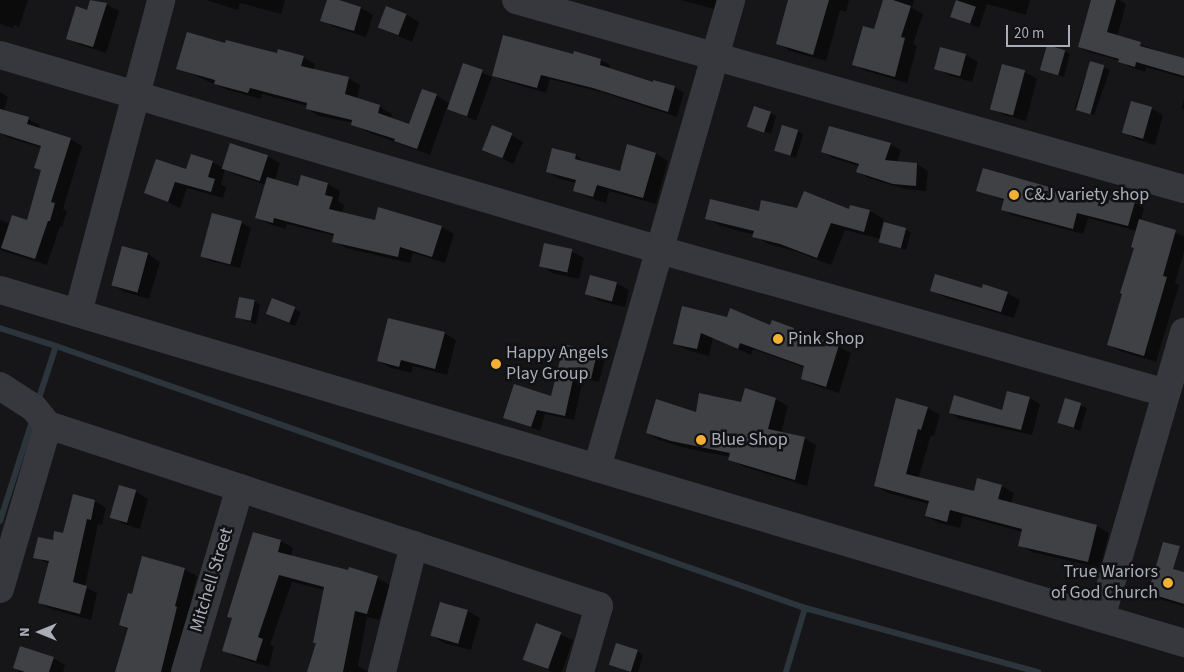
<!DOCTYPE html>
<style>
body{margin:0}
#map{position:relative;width:1184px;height:672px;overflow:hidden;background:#161618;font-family:"Source Sans 3",sans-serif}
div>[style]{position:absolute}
.shadow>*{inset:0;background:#0007;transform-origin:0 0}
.stream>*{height:6px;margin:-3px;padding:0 3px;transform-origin:3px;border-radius:3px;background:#2c353c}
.building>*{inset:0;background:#404145;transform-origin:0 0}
.minor>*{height:28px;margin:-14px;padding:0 14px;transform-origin:14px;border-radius:14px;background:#37383d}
.dots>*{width:14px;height:14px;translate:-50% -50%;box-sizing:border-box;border:2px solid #111113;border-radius:50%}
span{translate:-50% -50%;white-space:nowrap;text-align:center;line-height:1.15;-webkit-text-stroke:5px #111113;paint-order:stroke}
.poi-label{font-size:18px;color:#a8adb8}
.left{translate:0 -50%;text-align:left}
.right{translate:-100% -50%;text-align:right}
.street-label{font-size:18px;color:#a8adb8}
.north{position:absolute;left:15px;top:607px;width:50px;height:50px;-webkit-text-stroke:4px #111113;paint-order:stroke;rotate:270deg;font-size:14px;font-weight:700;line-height:20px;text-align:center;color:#a8adb8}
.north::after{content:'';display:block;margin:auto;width:18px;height:22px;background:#a8adb8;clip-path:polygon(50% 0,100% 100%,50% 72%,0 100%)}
.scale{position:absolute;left:1006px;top:25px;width:64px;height:22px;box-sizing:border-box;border:2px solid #a8adb8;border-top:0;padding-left:6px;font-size:15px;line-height:18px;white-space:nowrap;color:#a8adb8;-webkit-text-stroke:4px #111113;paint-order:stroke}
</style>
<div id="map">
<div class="shadow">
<div style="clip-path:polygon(0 0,28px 0,19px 27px,14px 25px,13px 28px,0 24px)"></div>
<div style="clip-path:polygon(92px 0,106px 4px,119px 11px,106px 53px,80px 45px,68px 38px,88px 12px)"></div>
<div style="clip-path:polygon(206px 0,285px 0,281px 14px,240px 3px,238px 10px)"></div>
<div style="clip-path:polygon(328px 0,361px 8px,373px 15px,366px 37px,334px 27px,322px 20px)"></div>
<div style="clip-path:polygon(681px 0,724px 0,721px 11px)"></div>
<div style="clip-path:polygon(789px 0,849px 0,846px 12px,840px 10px,826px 61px,790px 51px,777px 43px)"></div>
<div style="clip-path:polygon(884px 0,914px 0,912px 8px,923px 14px,913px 44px,917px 46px,907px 83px,866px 71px,854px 64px,875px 31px)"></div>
<div style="clip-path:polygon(957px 0,1030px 0,1026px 15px,987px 4px,979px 28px,952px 17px)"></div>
<div style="clip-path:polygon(1093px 0,1119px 0,1126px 4px,1117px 37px,1184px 59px,1184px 78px,1146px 67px,1145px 72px,1130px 67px,1120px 61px,1089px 52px,1079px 47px)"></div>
<div style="clip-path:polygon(407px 15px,419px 22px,412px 42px,380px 28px)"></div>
<div style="clip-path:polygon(226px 45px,278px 55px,303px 57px,315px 64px,314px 70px,348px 78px,360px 85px,357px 99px,380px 107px,392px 114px,390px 119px,410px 125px,436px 95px,450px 104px,464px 64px,492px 77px,476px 121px,447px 107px,430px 155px,365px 131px,353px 123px,319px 116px,307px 109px,308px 106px,262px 94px,261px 99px,228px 90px,178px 68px)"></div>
<div style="clip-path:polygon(1064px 51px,1070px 54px,1064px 77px,1041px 69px)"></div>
<div style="clip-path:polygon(966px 55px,978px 62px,972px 82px,948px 75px,936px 68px)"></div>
<div style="clip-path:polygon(574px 56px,601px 60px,610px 65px,609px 69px,653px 84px,654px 82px,675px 87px,684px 93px,677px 117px,604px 93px,550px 79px,546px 93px,502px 80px,493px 75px)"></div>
<div style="left:1090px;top:63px;width:21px;height:48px;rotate:19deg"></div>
<div style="clip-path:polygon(1003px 65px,1025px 72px,1037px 79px,1026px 121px,1004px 115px,992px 108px)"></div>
<div style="clip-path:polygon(0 92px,8px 97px,4px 111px,28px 119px,40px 125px,39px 129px,70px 139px,82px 146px,63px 209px,67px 211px,62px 227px,60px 226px,47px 265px,0 250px,0 220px,11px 224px,28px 221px,42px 170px,36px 167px,42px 148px,9px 138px,0 133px)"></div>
<div style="clip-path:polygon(1184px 98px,1184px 109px,1182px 108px)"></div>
<div style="clip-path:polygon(1151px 108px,1163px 115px,1155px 145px,1136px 139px,1123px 132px)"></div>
<div style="clip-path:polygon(771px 113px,776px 116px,771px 134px,750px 126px)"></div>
<div style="clip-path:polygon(797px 131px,803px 134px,796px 158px,775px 151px)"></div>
<div style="clip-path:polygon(511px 135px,523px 142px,513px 164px,483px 149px)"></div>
<div style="clip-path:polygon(231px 144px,268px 156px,280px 163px,275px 180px,299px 188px,302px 177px,328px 184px,340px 191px,338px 201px,344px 205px,342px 213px,376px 221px,442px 227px,454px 234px,445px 263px,413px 253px,410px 263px,346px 248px,334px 241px,335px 236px,287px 224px,285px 229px,269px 224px,256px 217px,266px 185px,236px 175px,225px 169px,221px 184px,226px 188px,223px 198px,187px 188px,180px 208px,145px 192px,187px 171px,212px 162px,224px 168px)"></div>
<div style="clip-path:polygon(890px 144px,901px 150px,897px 163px,917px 164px,928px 171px,926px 191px,905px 189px,868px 178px,857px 171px,859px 166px,833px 158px,822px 151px)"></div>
<div style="clip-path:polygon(656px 154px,668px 161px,656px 204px,609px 191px,606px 203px,587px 197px,574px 190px,576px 183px,560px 179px,548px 172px,576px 155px,587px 164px,621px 173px)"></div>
<div style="clip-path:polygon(978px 190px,1109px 206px,1134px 203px,1144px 208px,1141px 220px,1184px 236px,1184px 252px,1175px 283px,1179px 285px,1156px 362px,1120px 351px,1108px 344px,1135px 248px,1137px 231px,1088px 218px,1083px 234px,1012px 215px,1002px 209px,1005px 201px)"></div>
<div style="clip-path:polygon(851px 206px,870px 211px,884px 219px,879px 235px,905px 229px,911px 233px,906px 250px,886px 244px,881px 239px,845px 230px,831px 265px,795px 251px,768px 244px,754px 235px,721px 226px,707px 218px,798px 210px,850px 210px)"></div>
<div style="clip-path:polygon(213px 215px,242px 223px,251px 228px,240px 268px,210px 261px,201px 255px)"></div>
<div style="clip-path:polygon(571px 251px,584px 258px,579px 279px,552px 273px,540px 265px)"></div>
<div style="clip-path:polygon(148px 254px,160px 262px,149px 299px,125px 292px,112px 285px)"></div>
<div style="clip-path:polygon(616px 283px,629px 290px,625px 307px,599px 301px,587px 293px)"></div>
<div style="clip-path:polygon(932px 290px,983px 290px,1007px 293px,1020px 300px,1014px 318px,944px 297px)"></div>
<div style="clip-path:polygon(273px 300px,301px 312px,295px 326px,273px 317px)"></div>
<div style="clip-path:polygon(254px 301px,260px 305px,256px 324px,236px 317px)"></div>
<div style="clip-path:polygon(728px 318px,771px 326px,773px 321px,806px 336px,838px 346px,851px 353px,839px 393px,814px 385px,802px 378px,805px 368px,753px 349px,751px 355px,713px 338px,709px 356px,687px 350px,674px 343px)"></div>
<div style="clip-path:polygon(444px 333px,456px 340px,447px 375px,413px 366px,411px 373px,391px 368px,378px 361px)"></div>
<div style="clip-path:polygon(564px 346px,596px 354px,605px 359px,599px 382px,583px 379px,574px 420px,545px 414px,540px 431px,505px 418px,552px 398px)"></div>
<div style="clip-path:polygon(746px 390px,776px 399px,788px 406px,781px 433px,804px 438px,816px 445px,807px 486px,742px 466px,730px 459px,730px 457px,685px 448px,659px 440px,647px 433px,697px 413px,742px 403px)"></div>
<div style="clip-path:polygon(1030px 398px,1040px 404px,1032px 435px,960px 419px,950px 413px,1003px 411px)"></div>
<div style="clip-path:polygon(1065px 400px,1087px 408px,1080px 431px,1059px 423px)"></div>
<div style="clip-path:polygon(928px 408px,940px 415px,934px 436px,931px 435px,918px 479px,974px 493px,1002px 486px,1014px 493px,1011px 504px,1097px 526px,1109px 533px,1100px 568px,1032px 552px,1020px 545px,1023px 532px,963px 516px,960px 528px,939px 523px,926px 516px,929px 504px,888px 493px,876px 486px)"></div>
<div style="clip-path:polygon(135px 491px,148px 499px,140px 529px,124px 524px,111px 517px)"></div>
<div style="clip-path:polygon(74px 496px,95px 501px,106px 508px,102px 525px,98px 524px,85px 587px,97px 593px,91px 620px,51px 609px,39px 603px,49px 564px,35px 557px,64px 535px)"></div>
<div style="clip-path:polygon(254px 533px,281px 541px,293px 548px,291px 557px,377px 578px,390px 585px,379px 620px,367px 617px,358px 666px,369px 672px,308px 672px,317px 643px,325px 590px,292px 582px,270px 644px,274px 647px,269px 667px,236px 657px,223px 650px,233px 619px,229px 616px)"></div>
<div style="clip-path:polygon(184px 569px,197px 576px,174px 672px,115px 672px,129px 630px,120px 625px,133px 595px)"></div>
<div style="clip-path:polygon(1184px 574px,1184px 606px,1162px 600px,1150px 593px)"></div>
<div style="clip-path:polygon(468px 611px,480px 618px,471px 650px,444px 643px,431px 635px)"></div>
<div style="clip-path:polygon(537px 625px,573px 640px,562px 672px,552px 672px,524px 659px)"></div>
<div style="clip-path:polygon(637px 651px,643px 655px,638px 672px,630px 672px,611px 664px)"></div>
<div style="clip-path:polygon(53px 658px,65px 665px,63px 672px,18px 672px,19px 670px)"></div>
</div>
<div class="stream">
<div style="left:0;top:328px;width:59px;rotate:17.8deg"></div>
<div style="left:56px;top:346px;width:794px;rotate:19.28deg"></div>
<div style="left:805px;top:608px;width:242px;rotate:15.4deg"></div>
<div style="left:37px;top:404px;width:61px;rotate:-71.9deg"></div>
<div style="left:0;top:521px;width:108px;rotate:-72.2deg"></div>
<div style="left:786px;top:672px;width:67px;rotate:-73.5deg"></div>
</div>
<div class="building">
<div style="clip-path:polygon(90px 0,107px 3px,93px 47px,66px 39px,76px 6px,87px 10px)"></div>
<div style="clip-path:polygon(327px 0,339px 0,361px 7px,354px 31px,320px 21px)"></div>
<div style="clip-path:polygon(788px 0,829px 0,813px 55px,776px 44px)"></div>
<div style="clip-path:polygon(883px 0,893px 0,911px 6px,901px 37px,905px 38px,895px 77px,852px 65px,863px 26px,874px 29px)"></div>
<div style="left:956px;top:0;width:21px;height:18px;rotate:19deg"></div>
<div style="clip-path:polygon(1091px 0,1116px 0,1107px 32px,1141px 42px,1140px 46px,1184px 58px,1184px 76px,1136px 62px,1135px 67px,1118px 62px,1119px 59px,1078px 47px)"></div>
<div style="left:386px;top:6px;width:22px;height:23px;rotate:21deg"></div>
<div style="clip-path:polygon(187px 32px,225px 43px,226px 40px,277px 53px,278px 49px,304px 56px,301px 66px,349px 77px,345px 94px,380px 105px,378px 113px,409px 124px,422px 89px,437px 94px,417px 149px,394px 141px,395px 139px,351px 125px,352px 120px,306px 109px,307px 103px,250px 88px,248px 93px,214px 84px,215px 80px,176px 69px)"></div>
<div style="clip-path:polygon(503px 35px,573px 54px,574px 51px,601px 59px,600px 65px,653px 82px,653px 80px,675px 86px,668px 112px,593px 88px,541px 75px,537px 88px,492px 76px)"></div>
<div style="left:1047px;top:45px;width:19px;height:26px;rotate:16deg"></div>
<div style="left:940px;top:47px;width:27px;height:23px;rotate:15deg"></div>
<div style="left:1090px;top:61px;width:15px;height:51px;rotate:16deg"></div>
<div style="left:463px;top:63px;width:21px;height:49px;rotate:19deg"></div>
<div style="left:1002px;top:64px;width:24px;height:47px;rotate:15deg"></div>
<div style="left:1131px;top:101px;width:22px;height:33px;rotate:16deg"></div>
<div style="left:754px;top:106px;width:18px;height:22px;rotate:19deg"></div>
<div style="clip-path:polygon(0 109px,29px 117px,27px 124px,71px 138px,51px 202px,55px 203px,50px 221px,48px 221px,35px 259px,1px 248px,12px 215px,27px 220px,41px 170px,34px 168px,41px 146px,0 133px)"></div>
<div style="left:492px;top:125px;width:22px;height:27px;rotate:22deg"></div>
<div style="left:782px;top:125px;width:17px;height:27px;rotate:17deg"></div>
<div style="clip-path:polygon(829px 126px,891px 143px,885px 160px,917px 163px,916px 186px,893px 184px,856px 172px,859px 164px,821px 152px)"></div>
<div style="left:230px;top:143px;width:40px;height:27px;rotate:18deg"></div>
<div style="clip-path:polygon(627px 144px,656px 153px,643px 198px,597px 185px,593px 197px,573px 191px,576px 180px,546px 172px,552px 148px,576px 154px,575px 159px,620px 171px)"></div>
<div style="clip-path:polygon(191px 154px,213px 161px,208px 177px,215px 179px,211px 192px,175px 182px,168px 202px,144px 193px,156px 159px,186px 169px)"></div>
<div style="clip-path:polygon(983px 168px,1108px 204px,1111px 195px,1135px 202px,1128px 226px,1077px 213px,1073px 229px,1001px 210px,1004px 199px,976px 191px)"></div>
<div style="clip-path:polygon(301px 175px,328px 183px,325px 195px,333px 197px,329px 209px,375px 220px,378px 207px,442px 226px,432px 257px,400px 247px,398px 257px,332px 242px,334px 234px,331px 233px,274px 218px,273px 223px,255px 218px,267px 177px,298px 186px)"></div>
<div style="clip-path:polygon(804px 191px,849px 209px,850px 205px,870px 210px,864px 232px,831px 223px,817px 258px,780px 244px,752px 237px,754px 231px,705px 219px,710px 199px,759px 211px,761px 200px,797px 208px)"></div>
<div style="left:212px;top:213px;width:31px;height:45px;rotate:15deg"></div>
<div style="clip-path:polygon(1139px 219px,1176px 230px,1163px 276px,1167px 277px,1144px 356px,1107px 345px,1122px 294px,1120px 293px,1134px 248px,1131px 247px)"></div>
<div style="left:884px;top:222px;width:23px;height:21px;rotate:15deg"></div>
<div style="left:544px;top:243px;width:29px;height:24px;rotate:12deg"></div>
<div style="left:122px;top:246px;width:27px;height:41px;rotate:15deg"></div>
<div style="clip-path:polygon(935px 274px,982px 288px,983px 284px,1008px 292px,1001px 312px,930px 291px)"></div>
<div style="left:590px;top:275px;width:28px;height:20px;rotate:15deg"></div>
<div style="left:239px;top:297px;width:16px;height:21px;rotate:11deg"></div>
<div style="left:272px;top:298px;width:25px;height:17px;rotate:21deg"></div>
<div style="clip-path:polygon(682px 306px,727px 317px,730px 308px,770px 325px,772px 320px,794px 328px,793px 331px,839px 345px,826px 387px,801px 379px,804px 366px,740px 343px,738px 349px,701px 333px,697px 349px,673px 344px)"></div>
<div style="clip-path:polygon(388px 318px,445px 332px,435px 369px,401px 360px,399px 367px,377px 361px)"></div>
<div style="clip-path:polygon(564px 344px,597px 353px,591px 379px,574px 375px,565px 416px,537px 410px,531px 427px,503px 418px,514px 384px,551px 396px)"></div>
<div style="clip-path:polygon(745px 388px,776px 398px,768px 429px,805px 437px,795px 480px,728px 460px,730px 453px,671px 441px,646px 433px,656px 399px,696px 412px,699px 393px,741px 402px)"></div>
<div style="clip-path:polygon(1007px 391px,1030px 397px,1021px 430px,949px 413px,954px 395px,1002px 410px)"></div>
<div style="clip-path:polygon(896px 398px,928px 407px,921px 430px,918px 429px,906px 474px,974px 491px,977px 478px,1002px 485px,998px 499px,1097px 525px,1088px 562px,1018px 546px,1022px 529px,950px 510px,947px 522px,925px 516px,929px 501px,874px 486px)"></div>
<div style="left:1065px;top:398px;width:17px;height:26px;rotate:17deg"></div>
<div style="left:119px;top:485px;width:18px;height:34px;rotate:16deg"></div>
<div style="clip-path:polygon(73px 494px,95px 500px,91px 520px,87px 519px,73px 582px,87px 586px,80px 614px,38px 603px,49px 561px,33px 558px,38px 537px,53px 540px,54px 531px,63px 533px)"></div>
<div style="clip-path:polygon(253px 532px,281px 540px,278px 552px,348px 570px,349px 567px,378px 576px,367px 614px,355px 611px,343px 672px,307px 672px,316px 643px,313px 643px,324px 587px,279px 575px,258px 637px,263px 639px,256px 661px,222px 651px,232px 618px,227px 617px)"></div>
<div style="clip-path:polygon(1163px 542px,1180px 546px,1173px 569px,1184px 572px,1184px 604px,1148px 593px)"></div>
<div style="clip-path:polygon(142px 556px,185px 568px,175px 606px,177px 607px,161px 672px,115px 672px,128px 628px,119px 625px,128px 593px,132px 594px)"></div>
<div style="left:440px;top:602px;width:29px;height:35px;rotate:16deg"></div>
<div style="left:536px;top:623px;width:27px;height:39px;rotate:20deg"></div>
<div style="left:616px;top:643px;width:23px;height:23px;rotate:18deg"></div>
<div style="clip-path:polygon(20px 646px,54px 657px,49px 672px,25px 672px,13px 668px)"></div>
</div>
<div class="minor">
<div style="left:516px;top:0;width:694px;rotate:15.8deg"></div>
<div style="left:0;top:55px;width:688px;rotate:16.46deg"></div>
<div style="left:660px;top:250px;width:526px;rotate:15.78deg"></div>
<div style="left:0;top:290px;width:1236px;rotate:16.6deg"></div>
<div style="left:78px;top:313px;width:324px;rotate:-75.1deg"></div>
<div style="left:0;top:386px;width:40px;rotate:32.9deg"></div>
<div style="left:34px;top:408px;width:22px;rotate:51deg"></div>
<div style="left:48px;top:425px;width:580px;rotate:18.19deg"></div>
<div style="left:599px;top:606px;width:69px;rotate:106.1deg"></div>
<div style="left:597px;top:468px;width:487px;rotate:-74deg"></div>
<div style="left:0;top:589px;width:171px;rotate:-73.7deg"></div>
<div style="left:1101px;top:618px;width:298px;rotate:-73.8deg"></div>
<div style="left:185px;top:672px;width:192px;rotate:-73.4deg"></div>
<div style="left:382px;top:672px;width:131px;rotate:-75.9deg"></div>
</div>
<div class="dots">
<div style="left:1014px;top:195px;background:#f2b134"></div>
<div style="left:778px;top:339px;background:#f2b134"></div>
<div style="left:496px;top:364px;background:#f2b134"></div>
<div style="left:701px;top:440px;background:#f2b134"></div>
<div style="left:1168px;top:583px;background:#f2b134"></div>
</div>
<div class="poi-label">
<span class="left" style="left:1024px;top:195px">C&amp;J variety shop</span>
<span class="left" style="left:788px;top:339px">Pink Shop</span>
<span class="left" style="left:506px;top:364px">Happy Angels<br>Play Group</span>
<span class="left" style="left:711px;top:440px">Blue Shop</span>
<span class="right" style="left:1158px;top:583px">True Wariors<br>of God Church</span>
</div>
<div class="street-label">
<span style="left:212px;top:580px;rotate:-73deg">Mitchell Street</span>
</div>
<div class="north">N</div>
<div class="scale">20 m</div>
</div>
